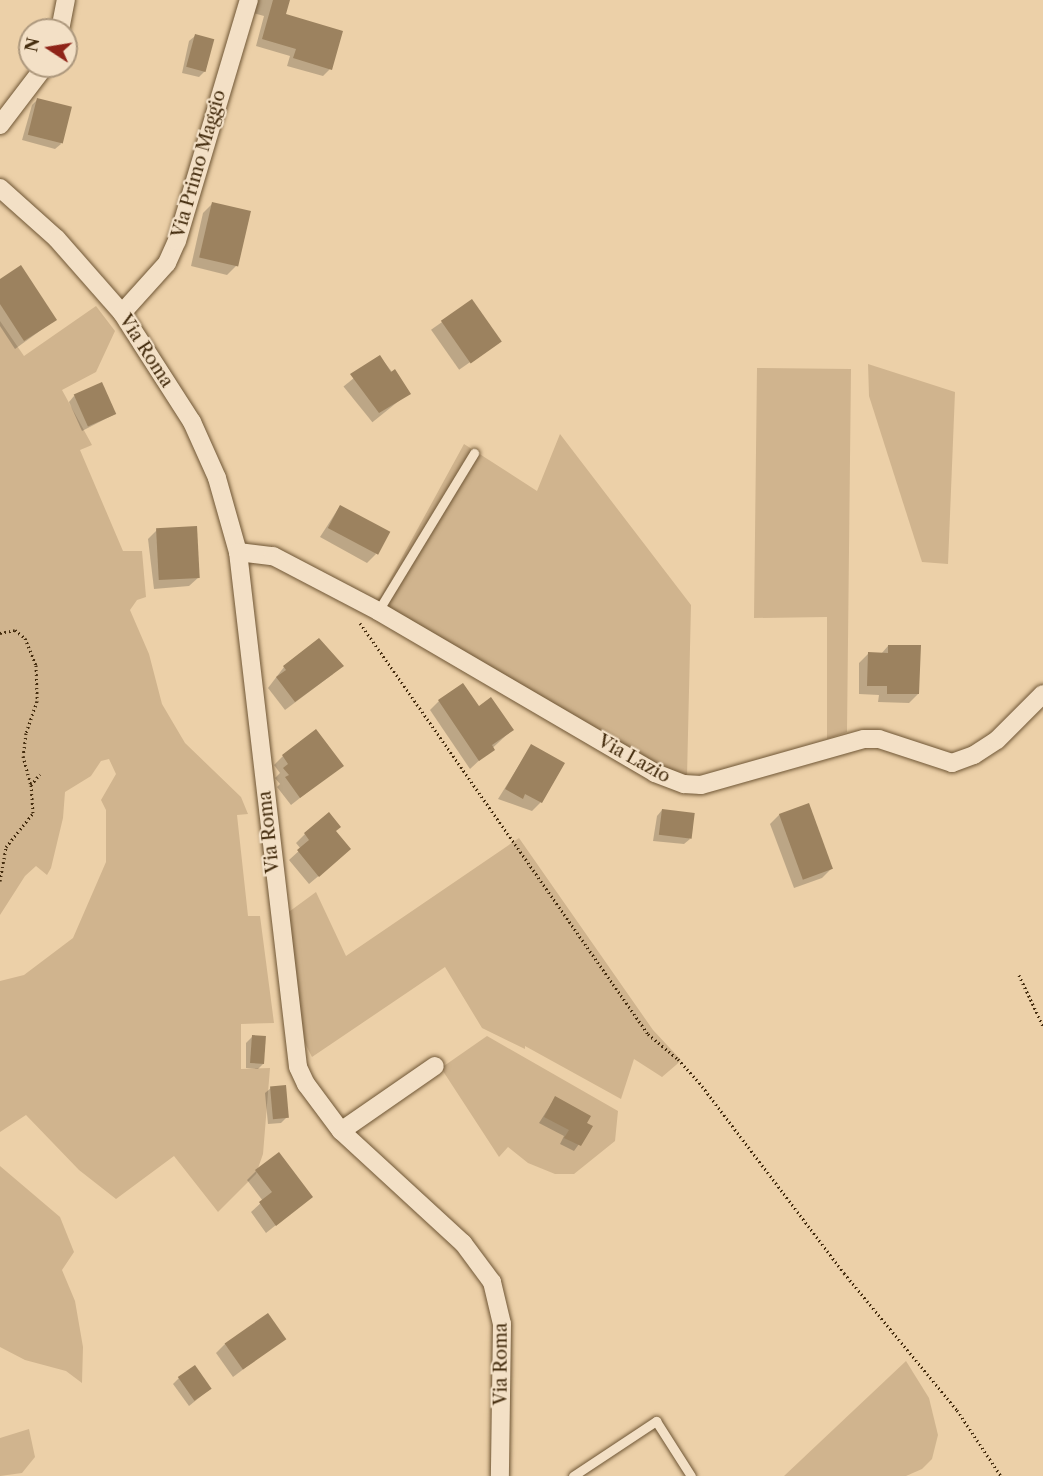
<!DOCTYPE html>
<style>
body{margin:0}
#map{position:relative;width:1043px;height:1476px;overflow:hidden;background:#ecd0a8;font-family:"Libre Caslon Text",serif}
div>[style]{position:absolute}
.green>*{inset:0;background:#d0b48e}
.shadow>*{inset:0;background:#0003;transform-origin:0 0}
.building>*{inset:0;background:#9c825f;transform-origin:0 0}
.path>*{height:3px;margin-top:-1.5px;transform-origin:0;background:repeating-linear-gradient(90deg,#452d0f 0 1.5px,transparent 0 4.5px)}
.roads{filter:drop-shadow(0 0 2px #6f5635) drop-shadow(0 0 2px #6f5635)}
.lane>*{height:9px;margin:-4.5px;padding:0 4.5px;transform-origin:4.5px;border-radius:4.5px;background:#f3e0c6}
.street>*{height:18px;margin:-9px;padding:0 9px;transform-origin:9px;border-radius:9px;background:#f3e0c6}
span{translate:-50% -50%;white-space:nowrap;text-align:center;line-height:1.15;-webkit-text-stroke:4.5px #f3e0c6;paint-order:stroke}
.street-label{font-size:18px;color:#452d0f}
.north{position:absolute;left:18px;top:18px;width:60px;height:60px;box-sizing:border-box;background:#f3e0c6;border:2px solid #ad987d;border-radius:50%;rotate:282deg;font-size:16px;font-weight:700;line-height:24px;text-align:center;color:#452d0f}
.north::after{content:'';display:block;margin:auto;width:21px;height:27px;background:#8f2418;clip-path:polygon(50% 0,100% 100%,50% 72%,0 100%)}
</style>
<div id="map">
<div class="green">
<div style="clip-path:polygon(96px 306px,115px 331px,96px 372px,62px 390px,92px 445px,80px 450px,123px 551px,142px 551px,146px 597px,137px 600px,130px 610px,149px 654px,162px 704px,185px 743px,241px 797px,248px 814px,237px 815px,248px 916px,260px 916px,274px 1023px,241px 1024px,241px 1069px,270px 1068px,263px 1154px,256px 1174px,218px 1212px,174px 1156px,116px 1199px,79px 1170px,26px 1115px,0 1132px,0 981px,24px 975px,73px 938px,106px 862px,106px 810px,101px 800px,116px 774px,109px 759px,101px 761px,91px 776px,65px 792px,63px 818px,51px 868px,47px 875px,36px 866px,25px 876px,0 915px,0 321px,24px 356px)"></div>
<div style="clip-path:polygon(868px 364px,955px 392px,948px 564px,922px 562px,869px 396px)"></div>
<div style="clip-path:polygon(757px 368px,851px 369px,847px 732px,827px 739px,827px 617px,754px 618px)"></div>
<div style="clip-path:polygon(560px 434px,691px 605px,687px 777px,665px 774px,376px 605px,464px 444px,537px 491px)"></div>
<div style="clip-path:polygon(519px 838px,653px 1030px,681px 1060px,676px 1065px,662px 1077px,634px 1059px,621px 1099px,525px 1046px,525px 1049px,482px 1028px,445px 967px,312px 1057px,305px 1043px,286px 914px,316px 892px,346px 956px)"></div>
<div style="clip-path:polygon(487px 1036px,618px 1111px,615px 1141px,574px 1174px,555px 1174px,528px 1163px,508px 1147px,499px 1157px,441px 1068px)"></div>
<div style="clip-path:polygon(0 1166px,60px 1217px,74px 1252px,62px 1270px,75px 1301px,83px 1347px,82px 1383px,66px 1371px,25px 1360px,0 1347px)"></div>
<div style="clip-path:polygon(906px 1361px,929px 1398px,938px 1435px,932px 1459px,922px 1469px,906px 1476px,784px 1476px)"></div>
<div style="clip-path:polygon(29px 1429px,35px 1457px,22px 1473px,0 1476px,0 1438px)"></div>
</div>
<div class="shadow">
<div style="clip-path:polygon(256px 0,288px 0,284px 15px,330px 69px,323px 76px,287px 66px,290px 56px,256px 46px,264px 16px,253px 13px)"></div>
<div style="clip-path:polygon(195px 36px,205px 71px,199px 77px,182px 73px,189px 41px)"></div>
<div style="clip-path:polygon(38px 99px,61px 144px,55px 149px,22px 140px,32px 105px)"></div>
<div style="clip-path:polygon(212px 204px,236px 266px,227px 275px,191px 266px,203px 213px)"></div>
<div style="clip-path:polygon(0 281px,55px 320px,15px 349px,0 326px)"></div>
<div style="left:472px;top:301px;width:49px;height:50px;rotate:55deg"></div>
<div style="left:380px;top:357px;width:46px;height:47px;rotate:51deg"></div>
<div style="clip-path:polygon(74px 396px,115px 414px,82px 431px,69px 402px)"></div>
<div style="clip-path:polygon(340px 506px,376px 554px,367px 563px,320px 537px)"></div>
<div style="clip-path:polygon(157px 530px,199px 577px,189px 586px,154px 589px,148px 539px)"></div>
<div style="clip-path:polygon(888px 646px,918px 694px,909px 703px,878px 702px,879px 695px,859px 694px,859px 663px,868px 654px,881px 654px)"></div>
<div style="clip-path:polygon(284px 667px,333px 674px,285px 710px,268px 688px)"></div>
<div style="clip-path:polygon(439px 701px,478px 708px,512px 730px,470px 769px,430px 710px)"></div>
<div style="clip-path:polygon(531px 746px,541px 802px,532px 811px,498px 799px)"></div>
<div style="clip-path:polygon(283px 756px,342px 765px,291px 805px,277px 787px,280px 784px,275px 778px,280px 773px,274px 765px)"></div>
<div style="clip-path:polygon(808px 804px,831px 869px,822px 878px,794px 888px,770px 824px,779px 815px)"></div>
<div style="clip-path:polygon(662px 810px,690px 839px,684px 844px,653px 841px,657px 816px)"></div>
<div style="clip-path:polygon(335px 831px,340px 858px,309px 884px,289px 860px,301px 849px,296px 843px,305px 834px)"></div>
<div style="clip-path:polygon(252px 1037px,264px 1063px,258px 1069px,246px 1068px,246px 1043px)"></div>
<div style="clip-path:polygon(271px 1088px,287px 1117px,281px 1123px,268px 1124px,265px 1093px)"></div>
<div style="clip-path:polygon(555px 1098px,591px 1127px,574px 1151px,560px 1144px,564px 1136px,539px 1123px)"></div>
<div style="clip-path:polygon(256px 1171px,311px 1197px,266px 1233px,251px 1212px,263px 1201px,247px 1180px)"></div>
<div style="clip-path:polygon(284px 1339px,233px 1377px,216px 1353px,225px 1344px)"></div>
<div style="clip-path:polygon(179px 1378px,210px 1389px,189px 1406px,173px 1384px)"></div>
</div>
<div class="building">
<div style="clip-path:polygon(273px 0,290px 0,286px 14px,343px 31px,332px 70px,293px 58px,296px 49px,262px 39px)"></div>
<div style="left:195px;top:34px;width:20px;height:34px;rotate:15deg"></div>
<div style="left:37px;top:98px;width:36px;height:38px;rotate:14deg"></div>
<div style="left:212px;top:202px;width:40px;height:57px;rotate:13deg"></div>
<div style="clip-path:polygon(21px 265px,57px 320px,24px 341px,0 304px,0 279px)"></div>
<div style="left:472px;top:299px;width:52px;height:38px;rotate:55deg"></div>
<div style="clip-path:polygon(380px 355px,391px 372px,395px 369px,411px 394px,379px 413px,350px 374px)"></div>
<div style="left:102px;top:382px;width:35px;height:31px;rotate:66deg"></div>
<div style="left:340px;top:505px;width:57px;height:26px;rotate:28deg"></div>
<div style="left:197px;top:526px;width:52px;height:41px;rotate:87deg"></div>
<div style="clip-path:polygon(319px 638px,344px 666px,295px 702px,276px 677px,286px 670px,283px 666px)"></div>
<div style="clip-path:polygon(888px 645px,921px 645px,919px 694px,887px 694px,887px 686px,867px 686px,868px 652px,888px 653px)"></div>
<div style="clip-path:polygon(463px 683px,479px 706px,491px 697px,514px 730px,492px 745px,495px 750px,479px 761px,438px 700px)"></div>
<div style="clip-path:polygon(316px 729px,344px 766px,300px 798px,285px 777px,289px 775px,283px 768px,288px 764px,282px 755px)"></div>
<div style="clip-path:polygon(531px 744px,565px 763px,542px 803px,525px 794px,523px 799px,505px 789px)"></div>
<div style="left:809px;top:803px;width:70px;height:32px;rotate:70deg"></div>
<div style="left:662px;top:809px;width:33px;height:26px;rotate:7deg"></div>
<div style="clip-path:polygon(329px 812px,341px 827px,336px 831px,351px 849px,319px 877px,297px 850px,309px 840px,304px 833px)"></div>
<div style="left:252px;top:1035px;width:14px;height:28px;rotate:4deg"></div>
<div style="left:286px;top:1085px;width:33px;height:16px;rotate:85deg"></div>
<div style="clip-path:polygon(555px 1096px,591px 1116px,587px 1123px,593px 1126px,581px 1146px,564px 1138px,569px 1130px,544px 1117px)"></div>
<div style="clip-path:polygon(279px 1152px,313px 1197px,276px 1226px,259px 1202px,272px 1192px,255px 1170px)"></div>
<div style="left:268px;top:1313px;width:32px;height:53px;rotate:55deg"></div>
<div style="left:195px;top:1365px;width:29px;height:21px;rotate:55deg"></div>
</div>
<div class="path">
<div style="left:360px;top:623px;width:502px;rotate:54.98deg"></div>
<div style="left:648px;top:1034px;width:39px;rotate:40deg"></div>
<div style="left:678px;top:1059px;width:36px;rotate:48deg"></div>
<div style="left:702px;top:1086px;width:235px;rotate:52.8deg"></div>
<div style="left:844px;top:1273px;width:178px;rotate:50.5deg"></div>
<div style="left:957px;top:1410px;width:79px;rotate:56.3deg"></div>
<div style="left:0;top:633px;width:15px;rotate:-11deg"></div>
<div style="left:15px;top:630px;width:13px;rotate:39deg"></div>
<div style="left:25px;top:638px;width:29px;rotate:68deg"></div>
<div style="left:36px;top:665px;width:36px;rotate:88deg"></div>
<div style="left:37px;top:701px;width:34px;rotate:109deg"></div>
<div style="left:26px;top:733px;width:23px;rotate:97deg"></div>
<div style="left:23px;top:756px;width:30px;rotate:75deg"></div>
<div style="left:0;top:881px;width:35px;rotate:-80deg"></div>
<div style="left:6px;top:847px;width:43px;rotate:-51.5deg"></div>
<div style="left:33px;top:813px;width:28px;rotate:-94deg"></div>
<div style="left:31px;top:785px;width:14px;rotate:-51deg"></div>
<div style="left:1019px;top:975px;width:56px;rotate:64.8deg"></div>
</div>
<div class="roads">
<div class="lane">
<div style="left:378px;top:611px;width:185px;rotate:-58.7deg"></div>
<div style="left:573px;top:1476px;width:100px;rotate:-33.5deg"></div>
<div style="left:656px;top:1421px;width:65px;rotate:57.5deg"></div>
</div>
<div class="street">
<div style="left:60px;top:30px;width:31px;rotate:-79deg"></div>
<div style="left:0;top:125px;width:74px;rotate:-52.7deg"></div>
<div style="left:0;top:188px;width:76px;rotate:41.8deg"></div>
<div style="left:57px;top:239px;width:98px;rotate:48.7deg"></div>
<div style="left:122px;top:313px;width:130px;rotate:57.3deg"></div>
<div style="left:192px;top:422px;width:61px;rotate:65.9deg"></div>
<div style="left:217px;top:478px;width:77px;rotate:74.2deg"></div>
<div style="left:238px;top:552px;width:518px;rotate:83.35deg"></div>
<div style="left:298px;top:1067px;width:19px;rotate:65deg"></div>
<div style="left:306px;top:1084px;width:59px;rotate:53.3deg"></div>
<div style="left:341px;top:1131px;width:166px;rotate:42.6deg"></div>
<div style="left:463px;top:1243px;width:49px;rotate:53.4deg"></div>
<div style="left:492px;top:1282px;width:43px;rotate:76.6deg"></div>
<div style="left:502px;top:1324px;width:152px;rotate:90.8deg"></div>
<div style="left:122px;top:313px;width:67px;rotate:-48deg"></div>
<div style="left:167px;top:263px;width:24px;rotate:-66deg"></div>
<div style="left:177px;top:241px;width:252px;rotate:-73.4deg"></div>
<div style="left:238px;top:552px;width:35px;rotate:7deg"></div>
<div style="left:273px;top:556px;width:119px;rotate:27.6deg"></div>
<div style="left:378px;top:611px;width:321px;rotate:30.3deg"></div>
<div style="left:655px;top:773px;width:31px;rotate:21deg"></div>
<div style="left:684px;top:784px;width:17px;rotate:3deg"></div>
<div style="left:701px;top:785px;width:169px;rotate:-15.8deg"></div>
<div style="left:864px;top:739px;width:15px"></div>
<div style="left:879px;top:739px;width:77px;rotate:18.2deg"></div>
<div style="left:952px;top:763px;width:23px;rotate:-20deg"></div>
<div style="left:974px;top:755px;width:27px;rotate:-33deg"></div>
<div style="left:997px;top:740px;width:65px;rotate:-45deg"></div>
<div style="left:341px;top:1131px;width:114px;rotate:-34.7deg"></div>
</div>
</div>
<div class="street-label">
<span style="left:199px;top:164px;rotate:-74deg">Via Primo Maggio</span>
<span style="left:146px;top:351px;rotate:57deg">Via Roma</span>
<span style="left:634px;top:759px;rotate:29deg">Via Lazio</span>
<span style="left:269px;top:832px;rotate:-96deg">Via Roma</span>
<span style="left:501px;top:1364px;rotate:-90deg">Via Roma</span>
</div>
<div class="north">N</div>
</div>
